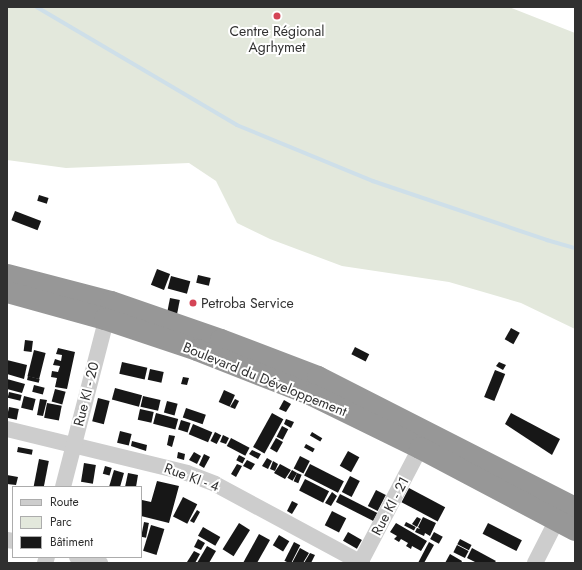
<!DOCTYPE html>
<meta charset="utf-8">
<style>
body{margin:0}
#map{position:relative;width:582px;height:570px;overflow:hidden;background:#fff;font-family:Jost,sans-serif}
div>[style]{position:absolute}
.green>*{inset:0;background:#e3e8dc}
.stream>*{height:3.5px;margin:-1.75px;padding:0 1.75px;transform-origin:1.75px;border-radius:1.75px;background:#cedfe9}
.building>*{inset:0;background:#171717;transform-origin:0 0}
.minor>*{height:16px;margin:-8px;padding:0 8px;transform-origin:8px;border-radius:8px;background:#cdcdcd}
.highway>*{height:22px;margin:-11px;padding:0 11px;transform-origin:11px;border-radius:11px;background:#979797}
.dots>*{width:11px;height:11px;translate:-50% -50%;box-sizing:border-box;border:2px solid #fff;border-radius:50%}
span{translate:-50% -50%;white-space:nowrap;text-align:center;line-height:1.15;-webkit-text-stroke:4px #fff;paint-order:stroke}
.poi-label{font-size:14px;color:#303030}
.left{translate:0 -50%;text-align:left}
.street-label{font-size:14px;color:#303030}
.frame{position:absolute;inset:0;border:8px solid #303030;pointer-events:none}
.legend{position:absolute;left:12px;top:486px;width:130px;height:72px;box-sizing:border-box;background:#fff;border:1px solid #acacac;margin:0;padding:5px 7px;list-style:none;font-size:12px;color:#303030}
.legend li{display:flex;align-items:center;gap:8px;height:20px}
.legend b{width:20px;border:1px solid #acacac}
</style>
<div id="map">
<div class="green">
<div style="clip-path:polygon(7px 7px,509px 7px,575px 33px,575px 329px,521px 303px,449px 282px,342px 266px,270px 239px,237px 223px,216px 181px,189px 163px,66px 168px,7px 160px)"></div>
</div>
<div class="stream">
<div style="left:37px;top:7px;width:232px;rotate:30.5deg"></div>
<div style="left:237px;top:125px;width:147px;rotate:22.4deg"></div>
<div style="left:373px;top:181px;width:184px;rotate:18.7deg"></div>
<div style="left:547px;top:240px;width:29px;rotate:16deg"></div>
</div>
<div class="building">
<div style="left:39px;top:195px;width:10px;height:6px;rotate:17deg"></div>
<div style="left:15px;top:211px;width:28px;height:10px;rotate:21deg"></div>
<div style="left:157px;top:269px;width:14px;height:17px;rotate:21deg"></div>
<div style="left:198px;top:275px;width:13px;height:8px;rotate:13deg"></div>
<div style="left:171px;top:276px;width:20px;height:13px;rotate:15deg"></div>
<div style="left:170px;top:298px;width:10px;height:19px;rotate:11deg"></div>
<div style="left:511px;top:328px;width:10px;height:13px;rotate:29deg"></div>
<div style="left:25px;top:340px;width:8px;height:11px;rotate:7deg"></div>
<div style="left:355px;top:347px;width:16px;height:8px;rotate:27deg"></div>
<div style="clip-path:polygon(58px 348px,75px 352px,67px 389px,55px 387px,57px 378px,51px 377px,52px 371px,58px 372px,60px 366px,53px 365px,55px 359px,61px 361px,62px 355px,56px 354px)"></div>
<div style="left:34px;top:350px;width:12px;height:27px;rotate:14deg"></div>
<div style="clip-path:polygon(7px 360px,27px 365px,24px 379px,7px 374px)"></div>
<div style="left:122px;top:362px;width:26px;height:12px;rotate:13deg"></div>
<div style="clip-path:polygon(499px 362px,506px 365px,503px 370px,496px 366px)"></div>
<div style="left:150px;top:369px;width:14px;height:11px;rotate:12deg"></div>
<div style="left:495px;top:370px;width:11px;height:29px;rotate:22deg"></div>
<div style="left:28px;top:376px;width:12px;height:4px;rotate:14deg"></div>
<div style="clip-path:polygon(183px 377px,189px 378px,187px 385px,181px 384px)"></div>
<div style="clip-path:polygon(7px 379px,25px 384px,22px 393px,7px 389px)"></div>
<div style="left:34px;top:385px;width:11px;height:7px;rotate:15deg"></div>
<div style="left:115px;top:388px;width:28px;height:12px;rotate:15deg"></div>
<div style="left:55px;top:389px;width:11px;height:13px;rotate:15deg"></div>
<div style="left:224px;top:390px;width:12px;height:13px;rotate:24deg"></div>
<div style="left:9px;top:392px;width:13px;height:6px;rotate:13deg"></div>
<div style="left:24px;top:396px;width:12px;height:12px;rotate:14deg"></div>
<div style="left:143px;top:396px;width:18px;height:11px;rotate:13deg"></div>
<div style="left:98px;top:398px;width:12px;height:24px;rotate:14deg"></div>
<div style="clip-path:polygon(40px 399px,47px 400px,43px 416px,37px 415px)"></div>
<div style="clip-path:polygon(235px 399px,239px 401px,235px 409px,230px 407px)"></div>
<div style="clip-path:polygon(284px 400px,291px 404px,286px 412px,279px 409px)"></div>
<div style="left:167px;top:401px;width:11px;height:12px;rotate:15deg"></div>
<div style="left:47px;top:403px;width:15px;height:15px;rotate:11deg"></div>
<div style="left:9px;top:407px;width:10px;height:11px;rotate:11deg"></div>
<div style="left:186px;top:408px;width:21px;height:10px;rotate:19deg"></div>
<div style="left:140px;top:409px;width:14px;height:11px;rotate:12deg"></div>
<div style="left:156px;top:413px;width:23px;height:11px;rotate:15deg"></div>
<div style="left:272px;top:413px;width:13px;height:39px;rotate:29deg"></div>
<div style="clip-path:polygon(511px 413px,560px 439px,552px 455px,505px 424px)"></div>
<div style="clip-path:polygon(286px 419px,294px 422px,291px 428px,284px 424px)"></div>
<div style="left:181px;top:420px;width:10px;height:10px;rotate:17deg"></div>
<div style="left:193px;top:424px;width:21px;height:11px;rotate:23deg"></div>
<div style="left:282px;top:426px;width:7px;height:12px;rotate:27deg"></div>
<div style="left:120px;top:431px;width:12px;height:12px;rotate:14deg"></div>
<div style="left:215px;top:432px;width:7px;height:10px;rotate:27deg"></div>
<div style="left:312px;top:432px;width:12px;height:4px;rotate:31deg"></div>
<div style="clip-path:polygon(169px 435px,175px 436px,172px 447px,167px 445px)"></div>
<div style="clip-path:polygon(223px 435px,229px 438px,226px 444px,220px 442px)"></div>
<div style="left:231px;top:438px;width:21px;height:9px;rotate:28deg"></div>
<div style="left:276px;top:438px;width:8px;height:12px;rotate:30deg"></div>
<div style="clip-path:polygon(132px 441px,147px 445px,146px 451px,131px 446px)"></div>
<div style="left:306px;top:444px;width:10px;height:4px;rotate:29deg"></div>
<div style="left:18px;top:447px;width:15px;height:5px;rotate:11deg"></div>
<div style="clip-path:polygon(252px 450px,261px 454px,258px 459px,249px 454px)"></div>
<div style="left:348px;top:451px;width:13px;height:17px;rotate:29deg"></div>
<div style="clip-path:polygon(178px 452px,185px 454px,184px 460px,177px 458px)"></div>
<div style="clip-path:polygon(194px 452px,201px 456px,197px 464px,189px 460px)"></div>
<div style="clip-path:polygon(204px 454px,210px 457px,204px 468px,199px 465px)"></div>
<div style="left:239px;top:455px;width:7px;height:6px;rotate:27deg"></div>
<div style="left:300px;top:456px;width:11px;height:14px;rotate:27deg"></div>
<div style="clip-path:polygon(267px 458px,272px 461px,268px 469px,262px 466px)"></div>
<div style="left:39px;top:459px;width:10px;height:29px;rotate:11deg"></div>
<div style="clip-path:polygon(247px 460px,255px 464px,251px 470px,243px 466px)"></div>
<div style="clip-path:polygon(273px 461px,278px 464px,275px 471px,270px 469px)"></div>
<div style="left:84px;top:463px;width:12px;height:19px;rotate:9deg"></div>
<div style="clip-path:polygon(237px 464px,242px 466px,236px 477px,231px 474px)"></div>
<div style="clip-path:polygon(280px 464px,291px 470px,285px 479px,274px 473px)"></div>
<div style="left:310px;top:464px;width:38px;height:13px;rotate:27deg"></div>
<div style="left:105px;top:466px;width:7px;height:8px;rotate:16deg"></div>
<div style="clip-path:polygon(114px 470px,124px 473px,120px 487px,109px 487px)"></div>
<div style="left:292px;top:470px;width:6px;height:9px;rotate:31deg"></div>
<div style="clip-path:polygon(128px 473px,138px 475px,136px 487px,125px 487px)"></div>
<div style="left:297px;top:473px;width:5px;height:9px;rotate:22deg"></div>
<div style="clip-path:polygon(7px 475px,18px 477px,16px 485px,7px 484px)"></div>
<div style="left:350px;top:476px;width:11px;height:18px;rotate:27deg"></div>
<div style="left:305px;top:479px;width:27px;height:13px;rotate:27deg"></div>
<div style="clip-path:polygon(157px 481px,179px 486px,169px 523px,141px 516px,142px 500px,151px 502px)"></div>
<div style="left:409px;top:488px;width:41px;height:16px;rotate:28deg"></div>
<div style="left:376px;top:490px;width:11px;height:18px;rotate:27deg"></div>
<div style="clip-path:polygon(332px 492px,337px 496px,331px 506px,325px 503px)"></div>
<div style="left:340px;top:494px;width:42px;height:9px;rotate:27deg"></div>
<div style="left:183px;top:497px;width:16px;height:22px;rotate:27deg"></div>
<div style="clip-path:polygon(292px 501px,298px 504px,292px 514px,287px 511px)"></div>
<div style="clip-path:polygon(197px 510px,200px 512px,194px 523px,190px 521px)"></div>
<div style="left:332px;top:511px;width:16px;height:16px;rotate:27deg"></div>
<div style="clip-path:polygon(417px 517px,421px 519px,417px 527px,412px 524px)"></div>
<div style="clip-path:polygon(423px 517px,436px 523px,430px 536px,425px 533px,424px 536px,415px 532px,417px 528px,420px 529px,418px 527px)"></div>
<div style="left:144px;top:522px;width:5px;height:15px;rotate:11deg"></div>
<div style="left:406px;top:522px;width:11px;height:4px;rotate:27deg"></div>
<div style="left:239px;top:523px;width:13px;height:31px;rotate:32deg"></div>
<div style="clip-path:polygon(396px 523px,427px 541px,421px 551px,412px 546px,411px 549px,406px 546px,408px 543px,401px 539px,399px 542px,394px 539px,397px 536px,390px 532px)"></div>
<div style="left:488px;top:523px;width:38px;height:12px;rotate:27deg"></div>
<div style="left:151px;top:525px;width:14px;height:27px;rotate:17deg"></div>
<div style="left:203px;top:527px;width:20px;height:10px;rotate:30deg"></div>
<div style="left:348px;top:532px;width:16px;height:10px;rotate:30deg"></div>
<div style="left:434px;top:532px;width:10px;height:8px;rotate:29deg"></div>
<div style="clip-path:polygon(259px 534px,270px 540px,257px 563px,243px 563px)"></div>
<div style="left:279px;top:535px;width:12px;height:12px;rotate:31deg"></div>
<div style="clip-path:polygon(198px 539px,205px 543px,201px 550px,194px 547px)"></div>
<div style="left:460px;top:539px;width:13px;height:6px;rotate:27deg"></div>
<div style="left:294px;top:542px;width:7px;height:21px;rotate:27deg"></div>
<div style="clip-path:polygon(429px 542px,434px 545px,424px 563px,418px 563px)"></div>
<div style="left:457px;top:545px;width:13px;height:8px;rotate:27deg"></div>
<div style="clip-path:polygon(207px 546px,216px 551px,209px 563px,197px 563px)"></div>
<div style="clip-path:polygon(300px 548px,309px 553px,303px 563px,292px 563px)"></div>
<div style="clip-path:polygon(472px 548px,496px 561px,494px 563px,477px 563px,467px 558px)"></div>
<div style="clip-path:polygon(194px 551px,200px 554px,195px 563px,189px 563px,187px 562px)"></div>
<div style="clip-path:polygon(310px 553px,315px 555px,311px 563px,304px 563px)"></div>
<div style="clip-path:polygon(450px 554px,462px 561px,461px 563px,445px 563px)"></div>
</div>
<div class="minor">
<div style="left:7px;top:429px;width:185px;rotate:13.7deg"></div>
<div style="left:187px;top:473px;width:30px;rotate:21deg"></div>
<div style="left:215px;top:484px;width:167px;rotate:28.3deg"></div>
<div style="left:63px;top:487px;width:184px;rotate:-75.5deg"></div>
<div style="left:7px;top:540px;width:6px;rotate:9deg"></div>
<div style="left:77px;top:557px;width:24px;rotate:15deg"></div>
<div style="left:45px;top:563px;width:6px;rotate:-72deg"></div>
<div style="left:360px;top:563px;width:130px;rotate:-62.4deg"></div>
<div style="left:535px;top:563px;width:57px;rotate:-63deg"></div>
</div>
<div class="highway">
<div style="left:7px;top:275px;width:107px;rotate:14.6deg"></div>
<div style="left:111px;top:302px;width:116px;rotate:19.1deg"></div>
<div style="left:221px;top:340px;width:104px;rotate:20.9deg"></div>
<div style="left:318px;top:377px;width:288px;rotate:27deg"></div>
<div style="left:7px;top:292px;width:102px;rotate:15.4deg"></div>
<div style="left:105px;top:319px;width:97px;rotate:18.6deg"></div>
<div style="left:197px;top:350px;width:123px;rotate:21.4deg"></div>
<div style="left:312px;top:395px;width:120px;rotate:26.1deg"></div>
<div style="left:420px;top:448px;width:175px;rotate:27.9deg"></div>
</div>
<div class="dots">
<div style="left:277px;top:16px;background:#d44556"></div>
<div style="left:193px;top:303px;background:#d44556"></div>
</div>
<div class="poi-label">
<span style="left:277px;top:39px">Centre Régional<br>Agrhymet</span>
<span class="left" style="left:201px;top:303px">Petroba Service</span>
</div>
<div class="street-label">
<span style="left:265px;top:379px;rotate:22deg">Boulevard du Développement</span>
<span style="left:86px;top:394px;rotate:-76deg">Rue KI - 20</span>
<span style="left:192px;top:477px;rotate:20deg">Rue KI - 4</span>
<span style="left:390px;top:506px;rotate:-62deg">Rue KI - 21</span>
</div>
<div class="frame"></div>
<ul class="legend">
<li><b style="height:5px;background:#cdcdcd"></b>Route</li>
<li><b style="height:11px;background:#e3e8dc"></b>Parc</li>
<li><b style="height:11px;background:#171717"></b>Bâtiment</li>
</ul>
</div>
